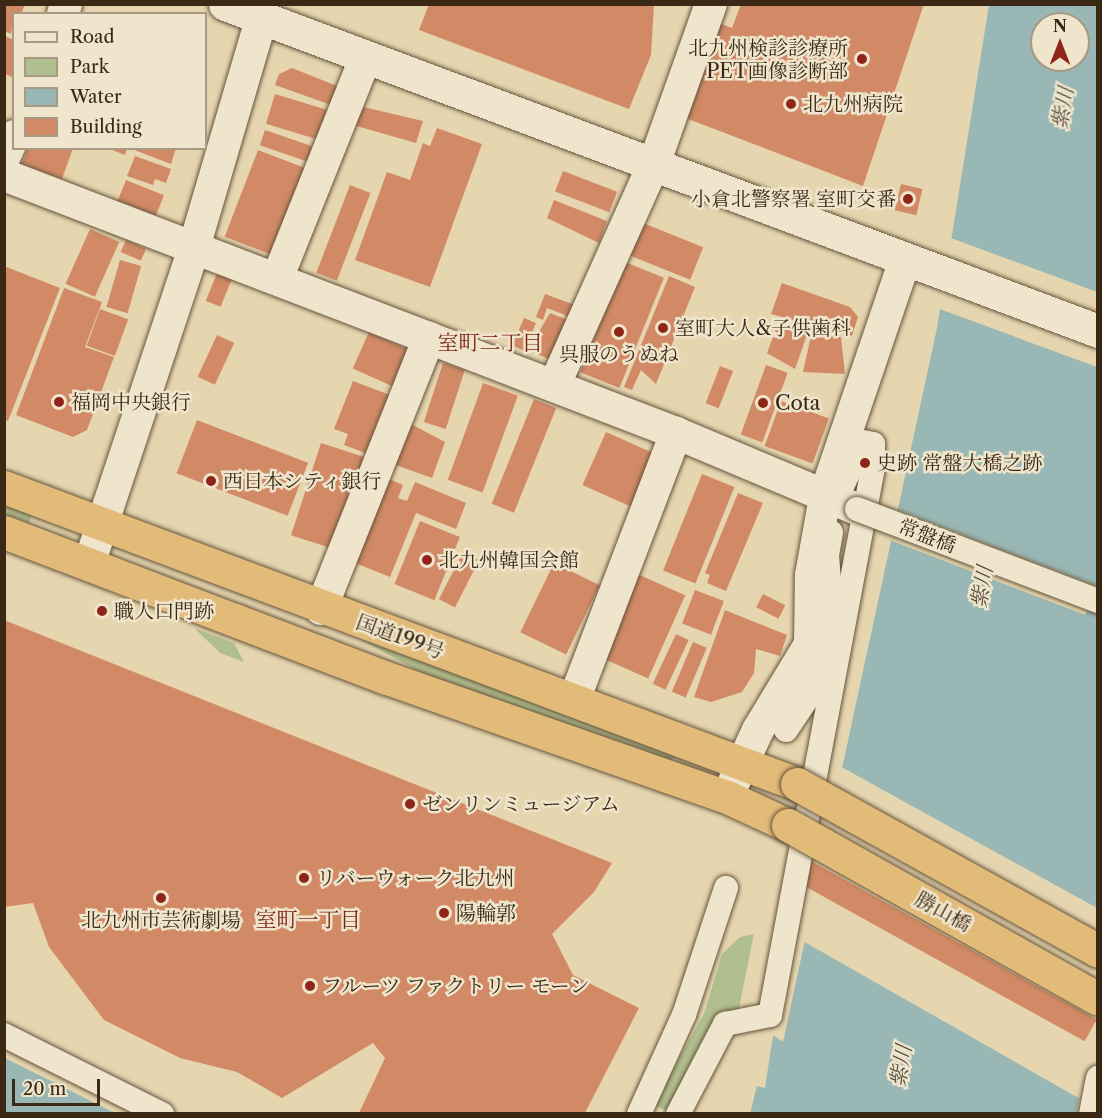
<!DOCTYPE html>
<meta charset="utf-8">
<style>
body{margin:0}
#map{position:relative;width:1102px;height:1118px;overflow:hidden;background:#e6d6b0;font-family:"Libre Caslon Text","Noto Serif JP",serif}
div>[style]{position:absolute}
.green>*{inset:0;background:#b1bf8e}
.water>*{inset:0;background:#99b7b4}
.pier>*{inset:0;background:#e6d6b0;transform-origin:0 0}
.building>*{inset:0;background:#d28a66;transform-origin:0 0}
.roads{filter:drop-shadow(0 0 2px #66543c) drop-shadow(0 0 2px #66543c)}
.pedestrian>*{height:24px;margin:-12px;padding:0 12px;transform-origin:12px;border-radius:12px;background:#efe4cc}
.minor>*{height:32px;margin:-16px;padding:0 16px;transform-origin:16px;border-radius:16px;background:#efe4cc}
.tertiary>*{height:33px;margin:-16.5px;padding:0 16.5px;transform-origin:16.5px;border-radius:16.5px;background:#efe4cc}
.trunk>*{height:33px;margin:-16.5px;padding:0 16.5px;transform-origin:16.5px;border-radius:16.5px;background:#e3bb78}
.bridges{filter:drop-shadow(0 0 2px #66543c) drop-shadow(0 0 2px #66543c)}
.pedestrian-bridge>*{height:24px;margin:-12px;padding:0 12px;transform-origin:12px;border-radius:12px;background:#efe4cc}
.trunk-bridge>*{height:33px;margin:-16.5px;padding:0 16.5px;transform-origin:16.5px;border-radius:16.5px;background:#e3bb78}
.dots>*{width:16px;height:16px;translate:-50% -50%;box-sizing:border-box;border:3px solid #efe4cc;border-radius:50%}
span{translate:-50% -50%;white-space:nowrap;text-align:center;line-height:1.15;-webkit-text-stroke:5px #efe4cc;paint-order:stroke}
.poi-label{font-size:20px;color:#3c2915}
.right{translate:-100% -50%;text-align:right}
.left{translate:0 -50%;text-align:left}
.street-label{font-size:20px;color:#3c2915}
.water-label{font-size:21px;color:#534c3d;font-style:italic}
.neighbourhood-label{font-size:21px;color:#7a1f14}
.frame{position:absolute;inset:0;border:6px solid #3c2915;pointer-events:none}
.legend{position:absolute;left:12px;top:12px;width:195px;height:138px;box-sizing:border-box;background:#efe4cc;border:2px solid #a79983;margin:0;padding:8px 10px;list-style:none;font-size:18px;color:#3c2915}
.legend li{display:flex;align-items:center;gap:12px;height:30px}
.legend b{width:30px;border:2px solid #a79983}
.north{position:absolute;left:1030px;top:12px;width:60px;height:60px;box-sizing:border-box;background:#efe4cc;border:2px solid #a79983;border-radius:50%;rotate:0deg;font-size:16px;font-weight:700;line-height:24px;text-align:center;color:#3c2915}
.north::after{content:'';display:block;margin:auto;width:21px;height:27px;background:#8f2418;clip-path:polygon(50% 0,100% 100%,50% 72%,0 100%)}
.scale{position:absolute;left:12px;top:1079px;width:88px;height:27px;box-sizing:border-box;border:3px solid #3c2915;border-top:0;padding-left:8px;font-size:18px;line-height:21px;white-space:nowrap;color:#3c2915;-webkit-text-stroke:4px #efe4cc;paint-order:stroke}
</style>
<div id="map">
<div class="green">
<div style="clip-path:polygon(4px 504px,32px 514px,29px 523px,5px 514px)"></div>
<div style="clip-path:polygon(194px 628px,234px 643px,244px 662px,220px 653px)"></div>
<div style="clip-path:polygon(360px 639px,674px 752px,676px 757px,671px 760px,422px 673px)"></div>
<div style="clip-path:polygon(754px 934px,737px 1018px,669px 1112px,653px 1104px,704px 1014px,722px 954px,740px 937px)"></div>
</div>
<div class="water">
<div style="clip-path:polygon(evenodd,989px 5px,1097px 5px,1098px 1013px,1076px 1113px,750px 1114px,757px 1086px,765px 1088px,773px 1035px,783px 1042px,937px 328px,989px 5px,1042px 24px,1078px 24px,1078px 60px,1042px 60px,1042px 24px)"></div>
<div style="clip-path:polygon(5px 1058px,115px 1113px,5px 1113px)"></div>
</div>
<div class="pier">
<div style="clip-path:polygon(948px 237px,1097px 292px,1097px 367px,937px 308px)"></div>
<div style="left:893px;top:508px;width:218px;height:31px;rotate:21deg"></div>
<div style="clip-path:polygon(836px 764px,1097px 908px,1098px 1027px,1082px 1100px,801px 940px)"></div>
</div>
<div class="building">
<div style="clip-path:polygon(4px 4px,25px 4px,21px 14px,14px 14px,11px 34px,4px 31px)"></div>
<div style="clip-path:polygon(429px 4px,654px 4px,651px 55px,629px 109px,419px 30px)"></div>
<div style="clip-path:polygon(741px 4px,924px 4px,863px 186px,683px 117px,719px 23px,732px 28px)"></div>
<div style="clip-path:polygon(5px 36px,14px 40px,14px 78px,5px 74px)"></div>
<div style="clip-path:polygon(292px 68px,342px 88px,334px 106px,275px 85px,279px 74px)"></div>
<div style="left:275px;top:94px;width:54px;height:31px;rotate:17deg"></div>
<div style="clip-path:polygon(359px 106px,423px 121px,416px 143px,353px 125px)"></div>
<div style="clip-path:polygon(437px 128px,482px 144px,430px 287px,355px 260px,387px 172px,410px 180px,423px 143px,430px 146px)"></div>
<div style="left:265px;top:130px;width:50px;height:16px;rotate:19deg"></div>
<div style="clip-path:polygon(28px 148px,73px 148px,62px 179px,22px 164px)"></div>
<div style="clip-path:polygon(107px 148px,127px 148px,125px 155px)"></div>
<div style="clip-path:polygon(129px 148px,176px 148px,171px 164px)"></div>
<div style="left:258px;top:150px;width:51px;height:93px;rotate:21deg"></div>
<div style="clip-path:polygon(135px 156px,171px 169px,166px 183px,155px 179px,153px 185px,127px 176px)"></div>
<div style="left:563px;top:171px;width:58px;height:22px;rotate:21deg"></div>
<div style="left:126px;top:180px;width:41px;height:22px;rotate:22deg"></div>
<div style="left:901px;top:184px;width:22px;height:27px;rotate:13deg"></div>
<div style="left:350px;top:185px;width:22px;height:94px;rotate:21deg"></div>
<div style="clip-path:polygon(554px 200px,607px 221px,599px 243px,547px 218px)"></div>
<div style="left:643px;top:223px;width:65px;height:35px;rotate:22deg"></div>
<div style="left:90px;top:229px;width:32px;height:60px;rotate:24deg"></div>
<div style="left:126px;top:240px;width:22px;height:13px;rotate:24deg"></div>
<div style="left:120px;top:260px;width:22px;height:49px;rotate:16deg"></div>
<div style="left:625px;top:262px;width:42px;height:119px;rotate:22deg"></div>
<div style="clip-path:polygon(4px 266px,60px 288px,8px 421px,4px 419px)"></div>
<div style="left:217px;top:273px;width:16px;height:30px;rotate:22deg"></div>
<div style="clip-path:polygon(669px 276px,695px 287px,656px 384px,641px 370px,632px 390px,624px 387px)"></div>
<div style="clip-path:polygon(782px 283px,850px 307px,858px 317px,852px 336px,771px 314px)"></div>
<div style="clip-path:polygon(64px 288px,102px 302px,85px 347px,114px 357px,87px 430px,73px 437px,16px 415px)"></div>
<div style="clip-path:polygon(545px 294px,575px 305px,570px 317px,547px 308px,543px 320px,536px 317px)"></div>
<div style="left:100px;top:309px;width:30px;height:39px;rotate:20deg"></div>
<div style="clip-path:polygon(550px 313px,568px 320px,551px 360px,528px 350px)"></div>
<div style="left:524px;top:318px;width:13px;height:30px;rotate:23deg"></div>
<div style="clip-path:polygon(779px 321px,808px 332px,795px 369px,767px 353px)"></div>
<div style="left:369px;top:332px;width:44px;height:40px;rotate:24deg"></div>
<div style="left:217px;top:335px;width:19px;height:46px;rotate:25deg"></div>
<div style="clip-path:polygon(811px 336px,841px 337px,845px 374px,803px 372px)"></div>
<div style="left:443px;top:363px;width:23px;height:62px;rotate:18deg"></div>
<div style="left:766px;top:365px;width:23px;height:74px;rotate:20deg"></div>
<div style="left:720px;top:366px;width:14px;height:40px;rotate:21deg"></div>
<div style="clip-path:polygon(353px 381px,390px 395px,368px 454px,344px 445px,348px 434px,334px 429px)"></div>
<div style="left:483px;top:383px;width:37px;height:103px;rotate:20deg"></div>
<div style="left:534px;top:399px;width:24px;height:113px;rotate:22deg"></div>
<div style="left:781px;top:401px;width:51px;height:48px;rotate:20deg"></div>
<div style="left:197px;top:420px;width:119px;height:57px;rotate:21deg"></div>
<div style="clip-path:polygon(409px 423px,445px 442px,432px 478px,393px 464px)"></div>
<div style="left:606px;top:432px;width:54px;height:58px;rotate:24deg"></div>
<div style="left:321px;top:443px;width:48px;height:97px;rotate:18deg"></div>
<div style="left:702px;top:474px;width:35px;height:104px;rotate:22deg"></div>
<div style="clip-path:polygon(389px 479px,403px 485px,398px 498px,407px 501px,415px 482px,466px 503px,456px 529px,416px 513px,390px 577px,355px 563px)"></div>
<div style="clip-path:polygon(738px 493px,763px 503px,726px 591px,707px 583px,710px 575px,705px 573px)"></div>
<div style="left:420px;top:521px;width:43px;height:68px;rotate:22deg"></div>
<div style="left:463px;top:552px;width:18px;height:53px;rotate:27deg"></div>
<div style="left:554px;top:563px;width:51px;height:77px;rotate:26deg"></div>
<div style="left:635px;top:573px;width:55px;height:91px;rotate:24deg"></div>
<div style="left:695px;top:590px;width:31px;height:36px;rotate:21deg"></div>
<div style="left:763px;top:594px;width:25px;height:15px;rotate:27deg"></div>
<div style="clip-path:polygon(725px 610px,787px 635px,780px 656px,756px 649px,754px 673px,742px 692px,711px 702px,694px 697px)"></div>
<div style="clip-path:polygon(4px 620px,612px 863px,594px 892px,552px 934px,573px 975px,639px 1008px,585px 1113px,359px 1113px,385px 1058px,373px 1043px,282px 1098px,237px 1072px,180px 1058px,104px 1020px,49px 947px,33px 903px,4px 907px)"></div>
<div style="left:676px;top:634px;width:14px;height:55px;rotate:25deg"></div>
<div style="left:693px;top:642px;width:15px;height:54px;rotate:23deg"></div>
<div style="left:809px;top:860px;width:329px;height:25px;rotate:29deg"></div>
</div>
<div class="roads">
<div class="pedestrian">
<div style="left:838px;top:495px;width:40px;rotate:-65deg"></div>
<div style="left:786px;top:730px;width:58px;rotate:-56.3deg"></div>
<div style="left:818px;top:682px;width:64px;rotate:-77.3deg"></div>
<div style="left:832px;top:620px;width:65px;rotate:-94.4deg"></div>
<div style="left:827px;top:555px;width:23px;rotate:-80deg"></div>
<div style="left:4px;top:1035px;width:177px;rotate:26.6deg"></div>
<div style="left:639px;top:1114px;width:109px;rotate:-65.6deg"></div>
<div style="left:684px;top:1015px;width:134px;rotate:-71.7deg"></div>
<div style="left:678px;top:1114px;width:102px;rotate:-62.4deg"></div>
<div style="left:725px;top:1024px;width:46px;rotate:-11.3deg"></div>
<div style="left:770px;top:1015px;width:557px;rotate:-79.34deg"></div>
<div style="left:873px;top:468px;width:24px;rotate:-90deg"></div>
<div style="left:873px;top:444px;width:10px;rotate:-169deg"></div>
<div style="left:1091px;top:1114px;width:37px;rotate:-79deg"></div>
</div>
<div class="minor">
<div style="left:63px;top:14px;width:10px;rotate:-73deg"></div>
<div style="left:4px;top:158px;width:24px;rotate:-66deg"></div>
<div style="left:4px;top:175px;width:720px;rotate:21deg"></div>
<div style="left:676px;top:433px;width:196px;rotate:22.8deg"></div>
<div style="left:277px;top:279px;width:237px;rotate:-68.2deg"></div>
<div style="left:554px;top:386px;width:243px;rotate:-65.8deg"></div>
<div style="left:654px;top:164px;width:170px;rotate:-70.4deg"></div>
<div style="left:89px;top:564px;width:330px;rotate:-71.6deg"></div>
<div style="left:193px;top:251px;width:244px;rotate:-73.6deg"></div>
<div style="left:321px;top:609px;width:292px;rotate:-68.3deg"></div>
<div style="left:574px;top:700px;width:286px;rotate:-69.1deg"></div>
<div style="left:727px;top:797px;width:74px;rotate:-65.2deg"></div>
<div style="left:758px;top:730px;width:100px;rotate:-58.8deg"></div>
<div style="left:810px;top:644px;width:69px;rotate:-89.2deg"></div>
<div style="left:811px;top:575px;width:84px;rotate:-79.8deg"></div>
<div style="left:826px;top:492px;width:245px;rotate:-71.2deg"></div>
</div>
<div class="tertiary">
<div style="left:225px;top:4px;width:932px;rotate:20.53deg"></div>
</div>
<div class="trunk">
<div style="left:4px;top:487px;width:847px;rotate:20.53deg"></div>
<div style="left:4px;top:532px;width:410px;rotate:20.9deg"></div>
<div style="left:387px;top:678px;width:360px;rotate:19.3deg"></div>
<div style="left:727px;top:797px;width:67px;rotate:24.7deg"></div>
</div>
</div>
<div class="bridges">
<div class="pedestrian-bridge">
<div style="left:857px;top:509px;width:258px;rotate:20.9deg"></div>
</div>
<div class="trunk-bridge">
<div style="left:797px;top:784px;width:344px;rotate:29deg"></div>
<div style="left:788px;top:825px;width:355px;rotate:29.3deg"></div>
</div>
</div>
<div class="dots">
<div style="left:862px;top:59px;background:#8f2418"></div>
<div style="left:791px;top:104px;background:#8f2418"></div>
<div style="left:908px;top:199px;background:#8f2418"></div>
<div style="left:663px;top:328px;background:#8f2418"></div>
<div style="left:619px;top:332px;background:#8f2418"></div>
<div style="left:59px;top:402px;background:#8f2418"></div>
<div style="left:763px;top:403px;background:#8f2418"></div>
<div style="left:865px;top:463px;background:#8f2418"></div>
<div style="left:211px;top:481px;background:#8f2418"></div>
<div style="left:427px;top:560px;background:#8f2418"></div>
<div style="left:102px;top:611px;background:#8f2418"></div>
<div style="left:410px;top:804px;background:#8f2418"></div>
<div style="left:304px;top:878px;background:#8f2418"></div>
<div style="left:161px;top:898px;background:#8f2418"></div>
<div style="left:444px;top:913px;background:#8f2418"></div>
<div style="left:310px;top:986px;background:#8f2418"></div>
</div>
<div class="poi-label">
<span class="right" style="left:848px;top:60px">北九州検診診療所<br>PET画像診断部</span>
<span class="left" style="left:803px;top:104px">北九州病院</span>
<span class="right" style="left:896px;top:199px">小倉北警察署 室町交番</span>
<span class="left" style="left:675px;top:328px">室町大人&amp;子供歯科</span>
<span style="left:619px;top:354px">呉服のうぬね</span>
<span class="left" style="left:71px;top:402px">福岡中央銀行</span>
<span class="left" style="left:775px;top:403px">Cota</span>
<span class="left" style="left:877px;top:463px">史跡 常盤大橋之跡</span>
<span class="left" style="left:223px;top:481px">西日本シティ銀行</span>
<span class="left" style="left:439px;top:560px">北九州韓国会館</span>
<span class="left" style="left:114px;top:611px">職人口門跡</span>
<span class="left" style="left:422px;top:804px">ゼンリンミュージアム</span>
<span class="left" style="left:316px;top:878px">リバーウォーク北九州</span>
<span class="left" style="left:456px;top:913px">陽輪郭</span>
<span style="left:161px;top:920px">北九州市芸術劇場</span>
<span class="left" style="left:322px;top:986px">フルーツ ファクトリー モーン</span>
</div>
<div class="street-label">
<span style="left:927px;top:536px;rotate:21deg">常盤橋</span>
<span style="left:400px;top:637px;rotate:20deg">国道199号</span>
<span style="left:943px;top:912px;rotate:29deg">勝山橋</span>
</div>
<div class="water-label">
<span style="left:1063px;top:108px;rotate:-80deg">紫川</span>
<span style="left:982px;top:587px;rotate:-80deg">紫川</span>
<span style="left:901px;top:1066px;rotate:-80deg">紫川</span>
</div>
<div class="neighbourhood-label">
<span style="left:490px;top:343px">室町二丁目</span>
<span style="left:308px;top:920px">室町一丁目</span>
</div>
<div class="frame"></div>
<ul class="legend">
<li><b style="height:8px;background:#efe4cc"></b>Road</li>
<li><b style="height:16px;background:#b1bf8e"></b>Park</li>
<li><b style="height:16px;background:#99b7b4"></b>Water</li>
<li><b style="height:16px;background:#d28a66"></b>Building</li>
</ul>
<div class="north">N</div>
<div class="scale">20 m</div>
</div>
